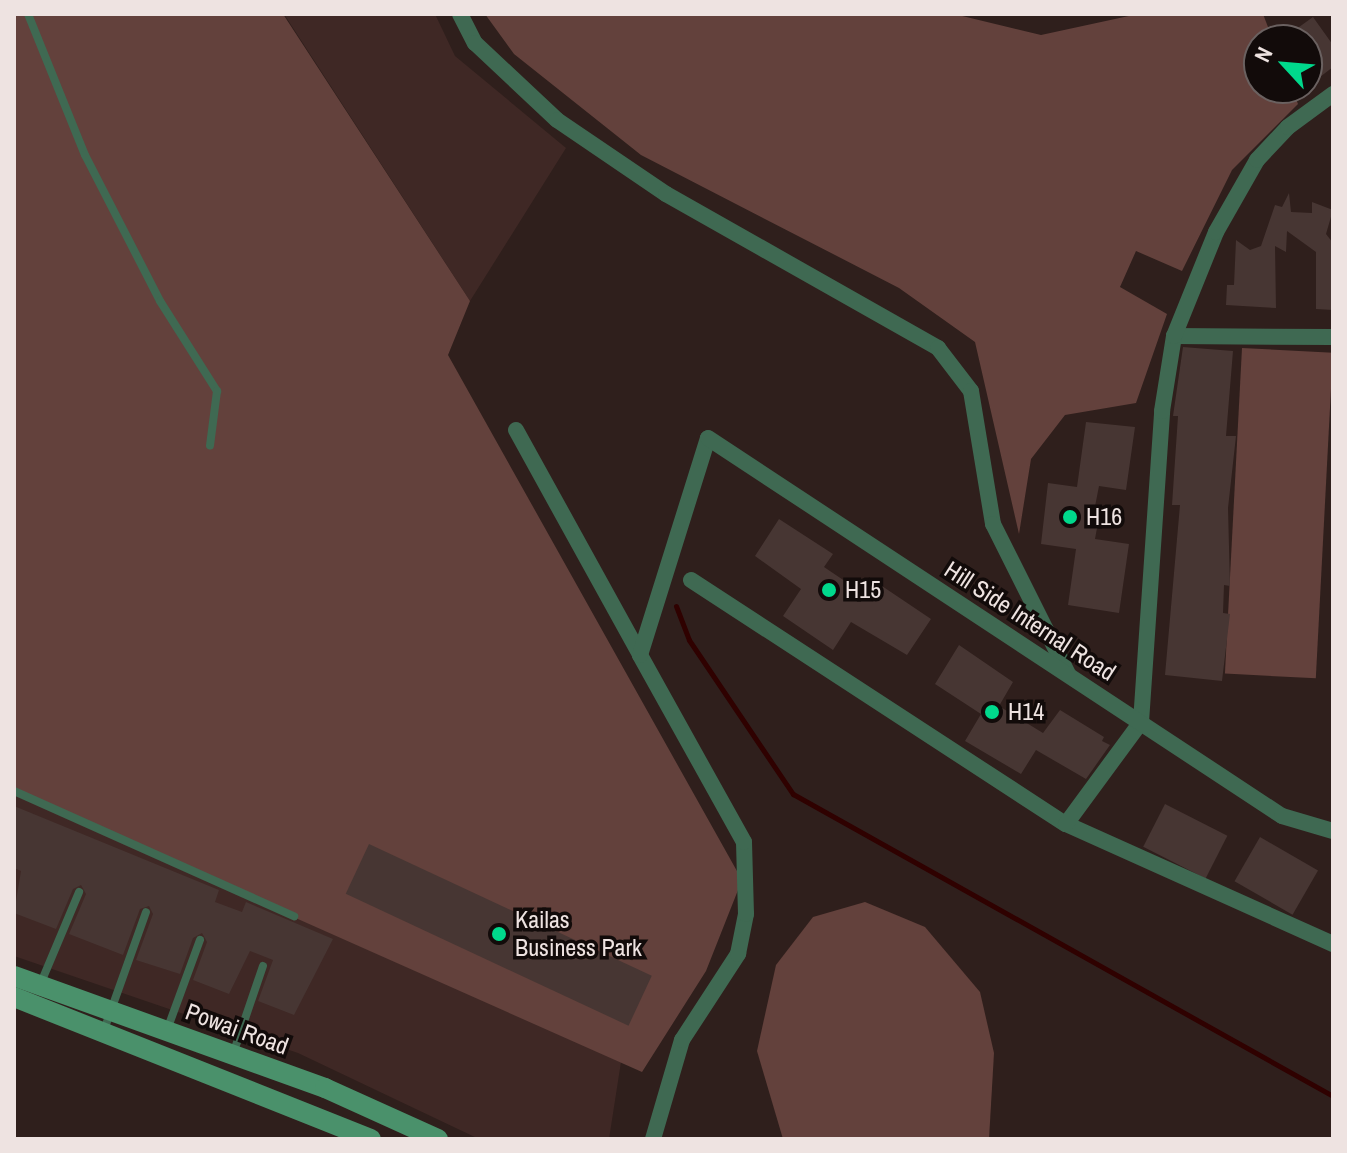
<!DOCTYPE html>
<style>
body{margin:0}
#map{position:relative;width:1347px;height:1153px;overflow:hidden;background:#2f1f1c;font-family:"Archivo Narrow",sans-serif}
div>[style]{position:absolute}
.built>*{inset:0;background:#3f2825}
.green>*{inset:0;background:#63413c;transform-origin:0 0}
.stream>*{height:5px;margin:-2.5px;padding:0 2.5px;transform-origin:2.5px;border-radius:2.5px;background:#2f0100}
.building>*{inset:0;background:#473633;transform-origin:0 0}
.lane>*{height:8px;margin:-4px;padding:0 4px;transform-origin:4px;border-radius:4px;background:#3f6952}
.street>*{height:16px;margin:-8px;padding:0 8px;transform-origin:8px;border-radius:8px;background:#3f6952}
.secondary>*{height:20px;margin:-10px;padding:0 10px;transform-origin:10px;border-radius:10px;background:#4a916b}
.dots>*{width:22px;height:22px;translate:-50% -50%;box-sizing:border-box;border:4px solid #120b0a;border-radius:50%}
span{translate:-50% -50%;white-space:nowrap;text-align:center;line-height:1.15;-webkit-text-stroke:7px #120b0a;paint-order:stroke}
.poi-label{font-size:24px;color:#eee3e1}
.left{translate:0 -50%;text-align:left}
.street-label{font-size:24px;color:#eee3e1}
.frame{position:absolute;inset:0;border:16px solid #eee3e1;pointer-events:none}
.north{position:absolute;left:1243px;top:24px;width:80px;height:80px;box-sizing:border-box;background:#120b0a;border:2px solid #6a6160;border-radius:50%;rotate:296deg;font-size:22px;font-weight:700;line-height:32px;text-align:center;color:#eee3e1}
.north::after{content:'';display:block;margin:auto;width:28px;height:36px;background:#00d98c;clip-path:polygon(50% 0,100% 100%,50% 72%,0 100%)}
</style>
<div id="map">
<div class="built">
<div style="clip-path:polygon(284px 14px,435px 14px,455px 56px,566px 148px,470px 301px)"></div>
<div style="clip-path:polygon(14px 782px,623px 1049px,609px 1139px,479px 1139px,298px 1053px,14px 956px)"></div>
</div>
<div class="green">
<div style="clip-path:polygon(14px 14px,283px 14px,470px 301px,448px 355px,742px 880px,706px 971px,642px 1072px,14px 793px)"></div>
<div style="clip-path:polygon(485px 14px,954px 14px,1041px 35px,1138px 14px,1263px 14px,1273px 40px,1259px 40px,1259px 88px,1292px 88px,1298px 104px,1232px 170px,1182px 271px,1136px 251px,1120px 287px,1167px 314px,1136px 403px,1065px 415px,1031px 459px,1019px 534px,975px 342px,899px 288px,641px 155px,514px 54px)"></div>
<div style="left:1242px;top:348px;width:91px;height:326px;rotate:3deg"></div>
<div style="clip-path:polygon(865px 902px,925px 927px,980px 992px,994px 1053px,989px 1139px,783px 1139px,757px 1051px,776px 965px,813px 917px)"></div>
</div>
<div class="stream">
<div style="left:676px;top:606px;width:36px;rotate:69deg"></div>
<div style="left:689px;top:640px;width:186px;rotate:56deg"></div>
<div style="left:793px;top:794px;width:619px;rotate:29.22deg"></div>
</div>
<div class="building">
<div style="clip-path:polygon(1313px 17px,1333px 45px,1333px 67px,1316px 80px,1307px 67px,1307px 40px,1281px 40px)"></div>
<div style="clip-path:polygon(1289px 193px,1291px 212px,1312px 213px,1312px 202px,1333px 210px,1326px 234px,1333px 243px,1333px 310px,1316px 309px,1316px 252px,1287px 231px,1286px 252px,1275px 246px,1276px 308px,1226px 305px,1227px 285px,1234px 285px,1236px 240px,1250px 250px,1261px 246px,1275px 205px,1282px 207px)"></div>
<div style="clip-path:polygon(1183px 347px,1233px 351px,1226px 436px,1236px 436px,1228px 508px,1230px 586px,1224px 585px,1223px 613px,1230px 614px,1222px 681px,1165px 675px,1180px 505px,1172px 505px,1178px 416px,1173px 416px)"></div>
<div style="clip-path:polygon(1086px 422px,1135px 427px,1126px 490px,1099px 486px,1091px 527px,1097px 528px,1095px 539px,1129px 544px,1119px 613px,1068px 605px,1076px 549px,1041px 544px,1048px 483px,1077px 487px)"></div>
<div style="clip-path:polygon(779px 519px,833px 554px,824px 567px,867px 596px,876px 582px,931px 619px,907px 655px,851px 622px,833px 650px,783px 616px,801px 589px,755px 556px)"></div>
<div style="clip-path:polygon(959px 645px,1013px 682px,999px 706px,1043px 733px,1060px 710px,1104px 737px,1102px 741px,1110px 745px,1086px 779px,1036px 750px,1021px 774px,965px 741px,981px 714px,935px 684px)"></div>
<div style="left:1165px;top:804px;width:70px;height:48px;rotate:27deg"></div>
<div style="clip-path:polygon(14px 806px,219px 890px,215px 902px,242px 912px,246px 902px,333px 939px,294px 1015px,258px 1001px,273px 960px,250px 951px,229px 994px,193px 980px,207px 942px,202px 933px,193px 938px,180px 974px,136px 960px,153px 914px,149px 906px,140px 909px,123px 955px,69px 934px,86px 894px,81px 885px,73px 889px,56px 929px,14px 913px,21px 871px,14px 868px)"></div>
<div style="left:1260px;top:837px;width:67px;height:51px;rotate:30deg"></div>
<div style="left:369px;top:844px;width:312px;height:55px;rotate:25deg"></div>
</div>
<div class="lane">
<div style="left:28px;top:14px;width:152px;rotate:68deg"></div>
<div style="left:85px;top:155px;width:164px;rotate:62.8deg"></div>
<div style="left:160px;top:301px;width:107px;rotate:57.7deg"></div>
<div style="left:217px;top:391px;width:55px;rotate:97.3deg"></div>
<div style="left:14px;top:791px;width:307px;rotate:24.1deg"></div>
<div style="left:40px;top:985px;width:101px;rotate:-67.2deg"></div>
<div style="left:104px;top:1030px;width:125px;rotate:-70.4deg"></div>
<div style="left:167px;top:1030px;width:96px;rotate:-69.9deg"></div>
<div style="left:233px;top:1054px;width:93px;rotate:-71.2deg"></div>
</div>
<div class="street">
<div style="left:460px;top:14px;width:33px;rotate:63deg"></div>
<div style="left:475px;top:43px;width:112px;rotate:43.2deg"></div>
<div style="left:557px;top:120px;width:132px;rotate:34.2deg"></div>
<div style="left:666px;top:194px;width:313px;rotate:29.5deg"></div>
<div style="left:938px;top:348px;width:54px;rotate:52.5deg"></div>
<div style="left:971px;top:391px;width:135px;rotate:80.6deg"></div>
<div style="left:993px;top:524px;width:168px;rotate:63.4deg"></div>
<div style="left:1174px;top:336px;width:159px;rotate:0.4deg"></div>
<div style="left:516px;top:430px;width:257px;rotate:61.1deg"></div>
<div style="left:691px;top:580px;width:447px;rotate:33.1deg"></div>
<div style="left:1066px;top:824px;width:293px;rotate:24.2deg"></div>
<div style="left:1066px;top:824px;width:127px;rotate:-53.7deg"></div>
<div style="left:1141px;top:722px;width:312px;rotate:-86.1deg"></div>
<div style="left:1162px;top:411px;width:76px;rotate:-80.9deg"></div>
<div style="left:1174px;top:336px;width:112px;rotate:-68deg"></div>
<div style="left:1216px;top:232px;width:83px;rotate:-60.3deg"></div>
<div style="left:1257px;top:160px;width:45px;rotate:-46.8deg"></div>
<div style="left:1288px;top:127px;width:56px;rotate:-36.3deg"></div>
<div style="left:653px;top:1139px;width:103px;rotate:-73.7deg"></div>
<div style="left:682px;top:1040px;width:103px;rotate:-56.9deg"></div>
<div style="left:738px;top:954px;width:41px;rotate:-78.7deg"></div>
<div style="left:746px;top:914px;width:72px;rotate:-91.6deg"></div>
<div style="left:744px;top:842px;width:214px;rotate:-119.1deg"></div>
<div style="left:640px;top:655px;width:227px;rotate:-72.6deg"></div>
<div style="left:708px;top:438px;width:687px;rotate:33.37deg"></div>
<div style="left:1282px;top:816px;width:53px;rotate:16.4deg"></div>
</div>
<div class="secondary">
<div style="left:14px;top:976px;width:331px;rotate:19.8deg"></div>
<div style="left:325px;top:1088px;width:124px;rotate:24.3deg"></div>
<div style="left:14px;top:997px;width:384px;rotate:21.7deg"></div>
</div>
<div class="dots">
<div style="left:1070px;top:517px;background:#00d98c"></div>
<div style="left:829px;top:590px;background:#00d98c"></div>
<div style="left:992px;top:712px;background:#00d98c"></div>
<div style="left:499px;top:934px;background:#00d98c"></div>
</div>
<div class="poi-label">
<span class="left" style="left:1086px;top:517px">H16</span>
<span class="left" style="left:845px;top:590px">H15</span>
<span class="left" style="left:1008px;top:712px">H14</span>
<span class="left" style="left:515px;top:934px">Kailas<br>Business Park</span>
</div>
<div class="street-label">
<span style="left:1030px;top:621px;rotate:33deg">Hill Side Internal Road</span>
<span style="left:237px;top:1029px;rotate:20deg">Powai Road</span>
</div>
<div class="frame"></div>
<div class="north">N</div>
</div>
